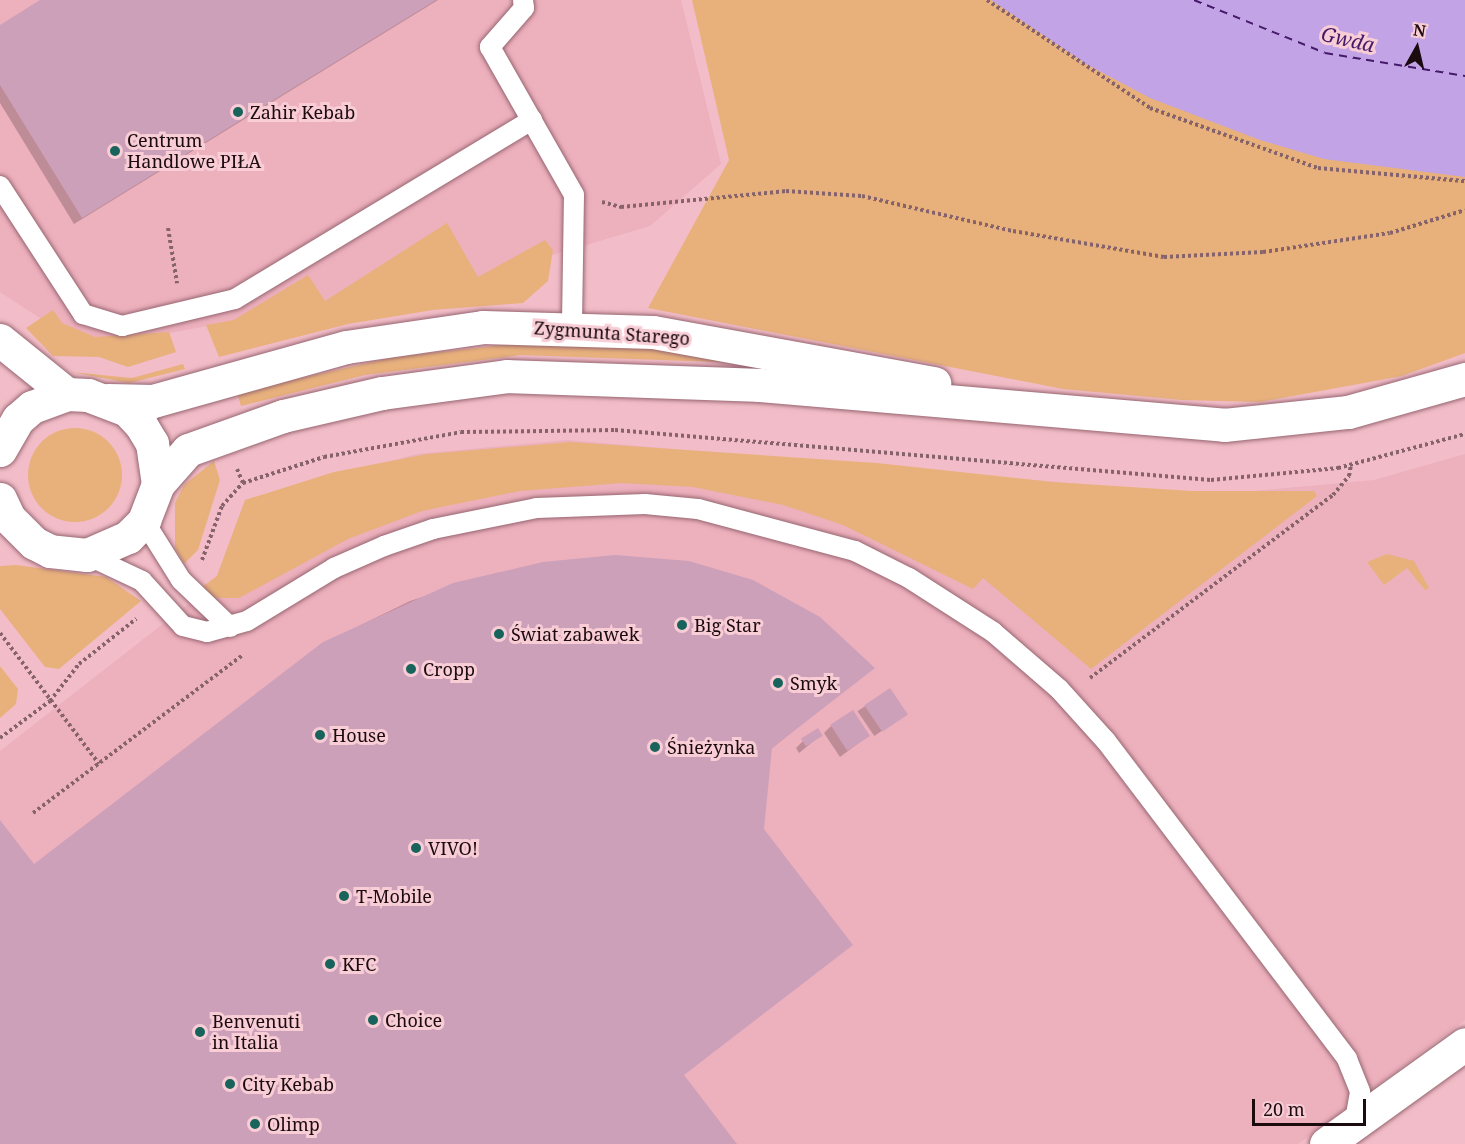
<!DOCTYPE html>
<meta charset="utf-8">
<style>
body{margin:0}
#map{position:relative;width:1465px;height:1144px;overflow:hidden;background:#f2bdc8;font-family:"Noto Serif",serif}
div>[style]{position:absolute}
.built>*{inset:0;background:#edb0bd}
.green>*{inset:0;background:#e8b17c}
.round{border-radius:50%}
.water>*{inset:0;background:#c1a3e6}
.shadow>*{inset:0;background:#0003;transform-origin:0 0}
.ferry>*{height:1.5px;margin-top:-0.75px;transform-origin:0;background:repeating-linear-gradient(90deg,#441a68 0 8px,transparent 0 14px)}
.building>*{inset:0;background:#cda0b9;transform-origin:0 0}
.path>*{height:4px;margin-top:-2px;transform-origin:0;background:repeating-linear-gradient(90deg,#86636a 0 3px,transparent 0 6px)}
.roads{filter:drop-shadow(0 0 2px #966671) drop-shadow(0 0 2px #966671)}
.service>*{height:20px;margin:-10px;padding:0 10px;transform-origin:10px;border-radius:10px;background:#fff}
.minor>*{height:33px;margin:-16.5px;padding:0 16.5px;transform-origin:16.5px;border-radius:16.5px;background:#fff}
.tertiary>*{height:33px;margin:-16.5px;padding:0 16.5px;transform-origin:16.5px;border-radius:16.5px;background:#fff}
.dots>*{width:16px;height:16px;translate:-50% -50%;box-sizing:border-box;border:3px solid #f8cdd6;border-radius:50%}
span{translate:-50% -50%;white-space:nowrap;text-align:center;line-height:1.15;-webkit-text-stroke:6px #f8cdd6;paint-order:stroke}
.poi-label{font-size:18px;color:#1b0a0e}
.left{translate:0 -50%;text-align:left}
.street-label{font-size:18px;color:#1b0a0e}
.water-label{font-size:20px;color:#441a68;font-style:italic}
.north{position:absolute;left:1387px;top:18px;width:60px;height:60px;-webkit-text-stroke:4px #f8cdd6;paint-order:stroke;rotate:8deg;font-size:16px;font-weight:700;line-height:24px;text-align:center;color:#1b0a0e}
.north::after{content:'';display:block;margin:auto;width:21px;height:27px;background:#1b0a0e;clip-path:polygon(50% 0,100% 100%,50% 72%,0 100%)}
.scale{position:absolute;left:1252px;top:1099px;width:114px;height:27px;box-sizing:border-box;border:3px solid #1b0a0e;border-top:0;padding-left:8px;font-size:18px;line-height:21px;white-space:nowrap;color:#1b0a0e;-webkit-text-stroke:4px #f8cdd6;paint-order:stroke}
</style>
<div id="map">
<div class="built">
<div style="clip-path:polygon(0 0,681px 0,721px 164px,650px 226px,479px 277px,164px 334px,75px 341px,0 292px)"></div>
<div style="clip-path:polygon(567px 440px,1210px 495px,1374px 480px,1465px 454px,1465px 1020px,1298px 1144px,0 1144px,0 751px,214px 584px,245px 500px,417px 454px)"></div>
</div>
<div class="green">
<div style="clip-path:polygon(692px 0,1000px 0,1465px 175px,1465px 353px,1402px 376px,1260px 402px,1182px 400px,1063px 389px,648px 308px,729px 160px)"></div>
<div style="clip-path:polygon(447px 223px,478px 277px,545px 240px,553px 250px,548px 281px,523px 303px,433px 310px,348px 324px,219px 357px,206px 325px,234px 320px,308px 275px,325px 301px)"></div>
<div style="clip-path:polygon(53px 310px,62px 323px,95px 337px,169px 332px,176px 352px,128px 367px,99px 357px,53px 356px,26px 328px)"></div>
<div style="clip-path:polygon(531px 342px,666px 346px,745px 363px,521px 355px,365px 375px,241px 406px,237px 393px,394px 357px)"></div>
<div style="clip-path:polygon(183px 364px,185px 369px,129px 383px,71px 372px,132px 378px)"></div>
<div class="round" style="left:28px;top:428px;width:94px;height:94px"></div>
<div style="clip-path:polygon(570px 442px,877px 463px,1053px 482px,1192px 491px,1314px 491px,1317px 496px,1091px 669px,983px 578px,973px 589px,843px 525px,783px 505px,693px 487px,622px 483px,520px 491px,422px 511px,348px 539px,239px 598px,216px 598px,202px 587px,217px 576px,245px 500px,334px 472px,427px 454px)"></div>
<div style="clip-path:polygon(214px 461px,220px 480px,198px 550px,184px 564px,175px 548px,175px 503px,184px 485px)"></div>
<div style="clip-path:polygon(1387px 554px,1414px 561px,1429px 588px,1425px 590px,1407px 568px,1384px 585px,1367px 562px)"></div>
<div style="clip-path:polygon(16px 565px,106px 577px,141px 601px,59px 669px,45px 667px,0 609px,0 566px)"></div>
<div style="clip-path:polygon(0 666px,18px 689px,16px 704px,0 718px)"></div>
</div>
<div class="water">
<div style="clip-path:polygon(991px 0,1465px 0,1465px 177px,1324px 159px,1260px 140px,1150px 98px,1086px 64px)"></div>
</div>
<div class="shadow">
<div style="clip-path:polygon(43px 0,438px 0,74px 224px,0 103px,0 27px)"></div>
<div style="clip-path:polygon(615px 556px,872px 668px,771px 749px,683px 1076px,735px 1144px,0 1144px,0 822px,34px 866px,324px 643px,410px 601px,497px 573px)"></div>
<div style="left:889px;top:690px;width:30px;height:38px;rotate:56deg"></div>
<div style="clip-path:polygon(831px 726px,868px 736px,840px 757px,824px 733px)"></div>
<div style="clip-path:polygon(821px 735px,799px 753px,796px 748px,803px 741px)"></div>
</div>
<div class="ferry">
<div style="left:1194px;top:0;width:141px;rotate:22deg"></div>
<div style="left:1325px;top:53px;width:142px;rotate:9.3deg"></div>
</div>
<div class="building">
<div style="clip-path:polygon(40px 0,436px 0,82px 218px,0 85px,0 25px)"></div>
<div style="clip-path:polygon(615px 555px,689px 561px,753px 580px,820px 617px,875px 668px,772px 748px,764px 829px,853px 945px,684px 1075px,737px 1144px,0 1144px,0 820px,34px 864px,323px 642px,453px 583px,543px 562px)"></div>
<div style="left:890px;top:688px;width:32px;height:31px;rotate:56deg"></div>
<div style="left:853px;top:710px;width:31px;height:27px;rotate:57deg"></div>
<div style="left:818px;top:728px;width:9px;height:20px;rotate:58deg"></div>
</div>
<div class="path">
<div style="left:987px;top:0;width:196px;rotate:33.5deg"></div>
<div style="left:1150px;top:108px;width:178px;rotate:19.7deg"></div>
<div style="left:1318px;top:168px;width:148px;rotate:5.1deg"></div>
<div style="left:602px;top:202px;width:20px;rotate:15deg"></div>
<div style="left:621px;top:207px;width:166px;rotate:-5.5deg"></div>
<div style="left:786px;top:191px;width:76px;rotate:3.8deg"></div>
<div style="left:862px;top:196px;width:155px;rotate:13.1deg"></div>
<div style="left:1013px;top:231px;width:153px;rotate:9.8deg"></div>
<div style="left:1164px;top:257px;width:99px;rotate:-2.9deg"></div>
<div style="left:1263px;top:252px;width:128px;rotate:-8.5deg"></div>
<div style="left:1390px;top:233px;width:78px;rotate:-17deg"></div>
<div style="left:168px;top:228px;width:56px;rotate:80.7deg"></div>
<div style="left:237px;top:469px;width:15px;rotate:67deg"></div>
<div style="left:202px;top:560px;width:58px;rotate:-69.7deg"></div>
<div style="left:222px;top:506px;width:31px;rotate:-48deg"></div>
<div style="left:243px;top:483px;width:85px;rotate:-17.8deg"></div>
<div style="left:324px;top:457px;width:139px;rotate:-10.3deg"></div>
<div style="left:461px;top:432px;width:154px;rotate:-0.7deg"></div>
<div style="left:615px;top:430px;width:598px;rotate:4.8deg"></div>
<div style="left:1211px;top:480px;width:128px;rotate:-5.4deg"></div>
<div style="left:1338px;top:468px;width:131px;rotate:-15deg"></div>
<div style="left:0;top:633px;width:164px;rotate:52.9deg"></div>
<div style="left:1090px;top:678px;width:304px;rotate:-37deg"></div>
<div style="left:1333px;top:495px;width:25px;rotate:-50deg"></div>
<div style="left:1349px;top:476px;width:11px;rotate:-80deg"></div>
<div style="left:0;top:738px;width:62px;rotate:-36.5deg"></div>
<div style="left:50px;top:701px;width:47px;rotate:-51.9deg"></div>
<div style="left:79px;top:664px;width:73px;rotate:-38.3deg"></div>
<div style="left:33px;top:813px;width:263px;rotate:-37deg"></div>
</div>
<div class="roads">
<div class="service">
<div style="left:523px;top:0;width:8px;rotate:83deg"></div>
<div style="left:524px;top:8px;width:52px;rotate:131.1deg"></div>
<div style="left:490px;top:47px;width:170px;rotate:60.4deg"></div>
<div style="left:574px;top:195px;width:132px;rotate:90.9deg"></div>
<div style="left:0;top:186px;width:153px;rotate:57deg"></div>
<div style="left:83px;top:314px;width:41px;rotate:17.1deg"></div>
<div style="left:122px;top:326px;width:116px;rotate:-13.4deg"></div>
<div style="left:235px;top:299px;width:347px;rotate:-31.1deg"></div>
<div style="left:144px;top:521px;width:70px;rotate:57.9deg"></div>
<div style="left:181px;top:580px;width:68px;rotate:43.8deg"></div>
<div style="left:87px;top:555px;width:61px;rotate:25.3deg"></div>
<div style="left:142px;top:581px;width:61px;rotate:47.7deg"></div>
<div style="left:183px;top:626px;width:25px;rotate:14deg"></div>
<div style="left:207px;top:632px;width:41px;rotate:-15.4deg"></div>
<div style="left:247px;top:621px;width:102px;rotate:-31.3deg"></div>
<div style="left:334px;top:568px;width:55px;rotate:-23.7deg"></div>
<div style="left:384px;top:546px;width:52px;rotate:-19.1deg"></div>
<div style="left:433px;top:529px;width:106px;rotate:-11.4deg"></div>
<div style="left:537px;top:508px;width:108px;rotate:-2.1deg"></div>
<div style="left:645px;top:504px;width:53px;rotate:5.4deg"></div>
<div style="left:698px;top:509px;width:163px;rotate:15deg"></div>
<div style="left:855px;top:551px;width:60px;rotate:26.6deg"></div>
<div style="left:909px;top:578px;width:100px;rotate:32.7deg"></div>
<div style="left:993px;top:632px;width:87px;rotate:40.8deg"></div>
<div style="left:1059px;top:689px;width:70px;rotate:47.9deg"></div>
<div style="left:1106px;top:741px;width:399px;rotate:52.8deg"></div>
<div style="left:1347px;top:1059px;width:35px;rotate:68deg"></div>
<div style="left:1360px;top:1092px;width:29px;rotate:100deg"></div>
</div>
<div class="minor">
<div style="left:0;top:340px;width:86px;rotate:38.9deg"></div>
<div style="left:1326px;top:1144px;width:171px;rotate:-35.7deg"></div>
</div>
<div class="tertiary">
<div style="left:108px;top:400px;width:45px;rotate:1.3deg"></div>
<div style="left:153px;top:401px;width:200px;rotate:-15.6deg"></div>
<div style="left:346px;top:347px;width:138px;rotate:-8.3deg"></div>
<div style="left:483px;top:327px;width:170px;rotate:1.7deg"></div>
<div style="left:653px;top:332px;width:286px;rotate:10.3deg"></div>
<div style="left:0;top:450px;width:36px;rotate:-60deg"></div>
<div style="left:18px;top:419px;width:18px;rotate:-41deg"></div>
<div style="left:32px;top:407px;width:37px;rotate:-20deg"></div>
<div style="left:67px;top:394px;width:21px;rotate:3deg"></div>
<div style="left:88px;top:395px;width:42px;rotate:21deg"></div>
<div style="left:127px;top:410px;width:21px;rotate:47deg"></div>
<div style="left:141px;top:425px;width:21px;rotate:59deg"></div>
<div style="left:152px;top:443px;width:41px;rotate:81.7deg"></div>
<div style="left:158px;top:484px;width:40px;rotate:111deg"></div>
<div style="left:144px;top:521px;width:23px;rotate:135deg"></div>
<div style="left:128px;top:537px;width:45px;rotate:156.3deg"></div>
<div style="left:87px;top:555px;width:37px;rotate:-174deg"></div>
<div style="left:50px;top:551px;width:18px;rotate:-153deg"></div>
<div style="left:34px;top:543px;width:35px;rotate:-135deg"></div>
<div style="left:9px;top:518px;width:21px;rotate:-115deg"></div>
<div style="left:158px;top:484px;width:45px;rotate:-48.6deg"></div>
<div style="left:188px;top:450px;width:101px;rotate:-19.7deg"></div>
<div style="left:283px;top:416px;width:102px;rotate:-13.1deg"></div>
<div style="left:382px;top:393px;width:126px;rotate:-7.7deg"></div>
<div style="left:507px;top:376px;width:253px;rotate:2deg"></div>
<div style="left:760px;top:385px;width:466px;rotate:4.9deg"></div>
<div style="left:1224px;top:425px;width:125px;rotate:-6deg"></div>
<div style="left:1348px;top:412px;width:122px;rotate:-15.8deg"></div>
</div>
</div>
<div class="dots">
<div style="left:238px;top:112px;background:#18635b"></div>
<div style="left:115px;top:151px;background:#18635b"></div>
<div style="left:682px;top:625px;background:#18635b"></div>
<div style="left:499px;top:634px;background:#18635b"></div>
<div style="left:411px;top:669px;background:#18635b"></div>
<div style="left:778px;top:683px;background:#18635b"></div>
<div style="left:320px;top:735px;background:#18635b"></div>
<div style="left:655px;top:747px;background:#18635b"></div>
<div style="left:416px;top:848px;background:#18635b"></div>
<div style="left:344px;top:896px;background:#18635b"></div>
<div style="left:330px;top:964px;background:#18635b"></div>
<div style="left:373px;top:1020px;background:#18635b"></div>
<div style="left:200px;top:1032px;background:#18635b"></div>
<div style="left:230px;top:1084px;background:#18635b"></div>
<div style="left:255px;top:1124px;background:#18635b"></div>
</div>
<div class="poi-label">
<span class="left" style="left:250px;top:112px">Zahir Kebab</span>
<span class="left" style="left:127px;top:151px">Centrum<br>Handlowe PIŁA</span>
<span class="left" style="left:694px;top:625px">Big Star</span>
<span class="left" style="left:511px;top:634px">Świat zabawek</span>
<span class="left" style="left:423px;top:669px">Cropp</span>
<span class="left" style="left:790px;top:683px">Smyk</span>
<span class="left" style="left:332px;top:735px">House</span>
<span class="left" style="left:667px;top:747px">Śnieżynka</span>
<span class="left" style="left:428px;top:848px">VIVO!</span>
<span class="left" style="left:356px;top:896px">T-Mobile</span>
<span class="left" style="left:342px;top:964px">KFC</span>
<span class="left" style="left:385px;top:1020px">Choice</span>
<span class="left" style="left:212px;top:1032px">Benvenuti<br>in Italia</span>
<span class="left" style="left:242px;top:1084px">City Kebab</span>
<span class="left" style="left:267px;top:1124px">Olimp</span>
</div>
<div class="street-label">
<span style="left:612px;top:333px;rotate:4deg">Zygmunta Starego</span>
</div>
<div class="water-label">
<span style="left:1348px;top:39px;rotate:13deg">Gwda</span>
</div>
<div class="north">N</div>
<div class="scale">20 m</div>
</div>
